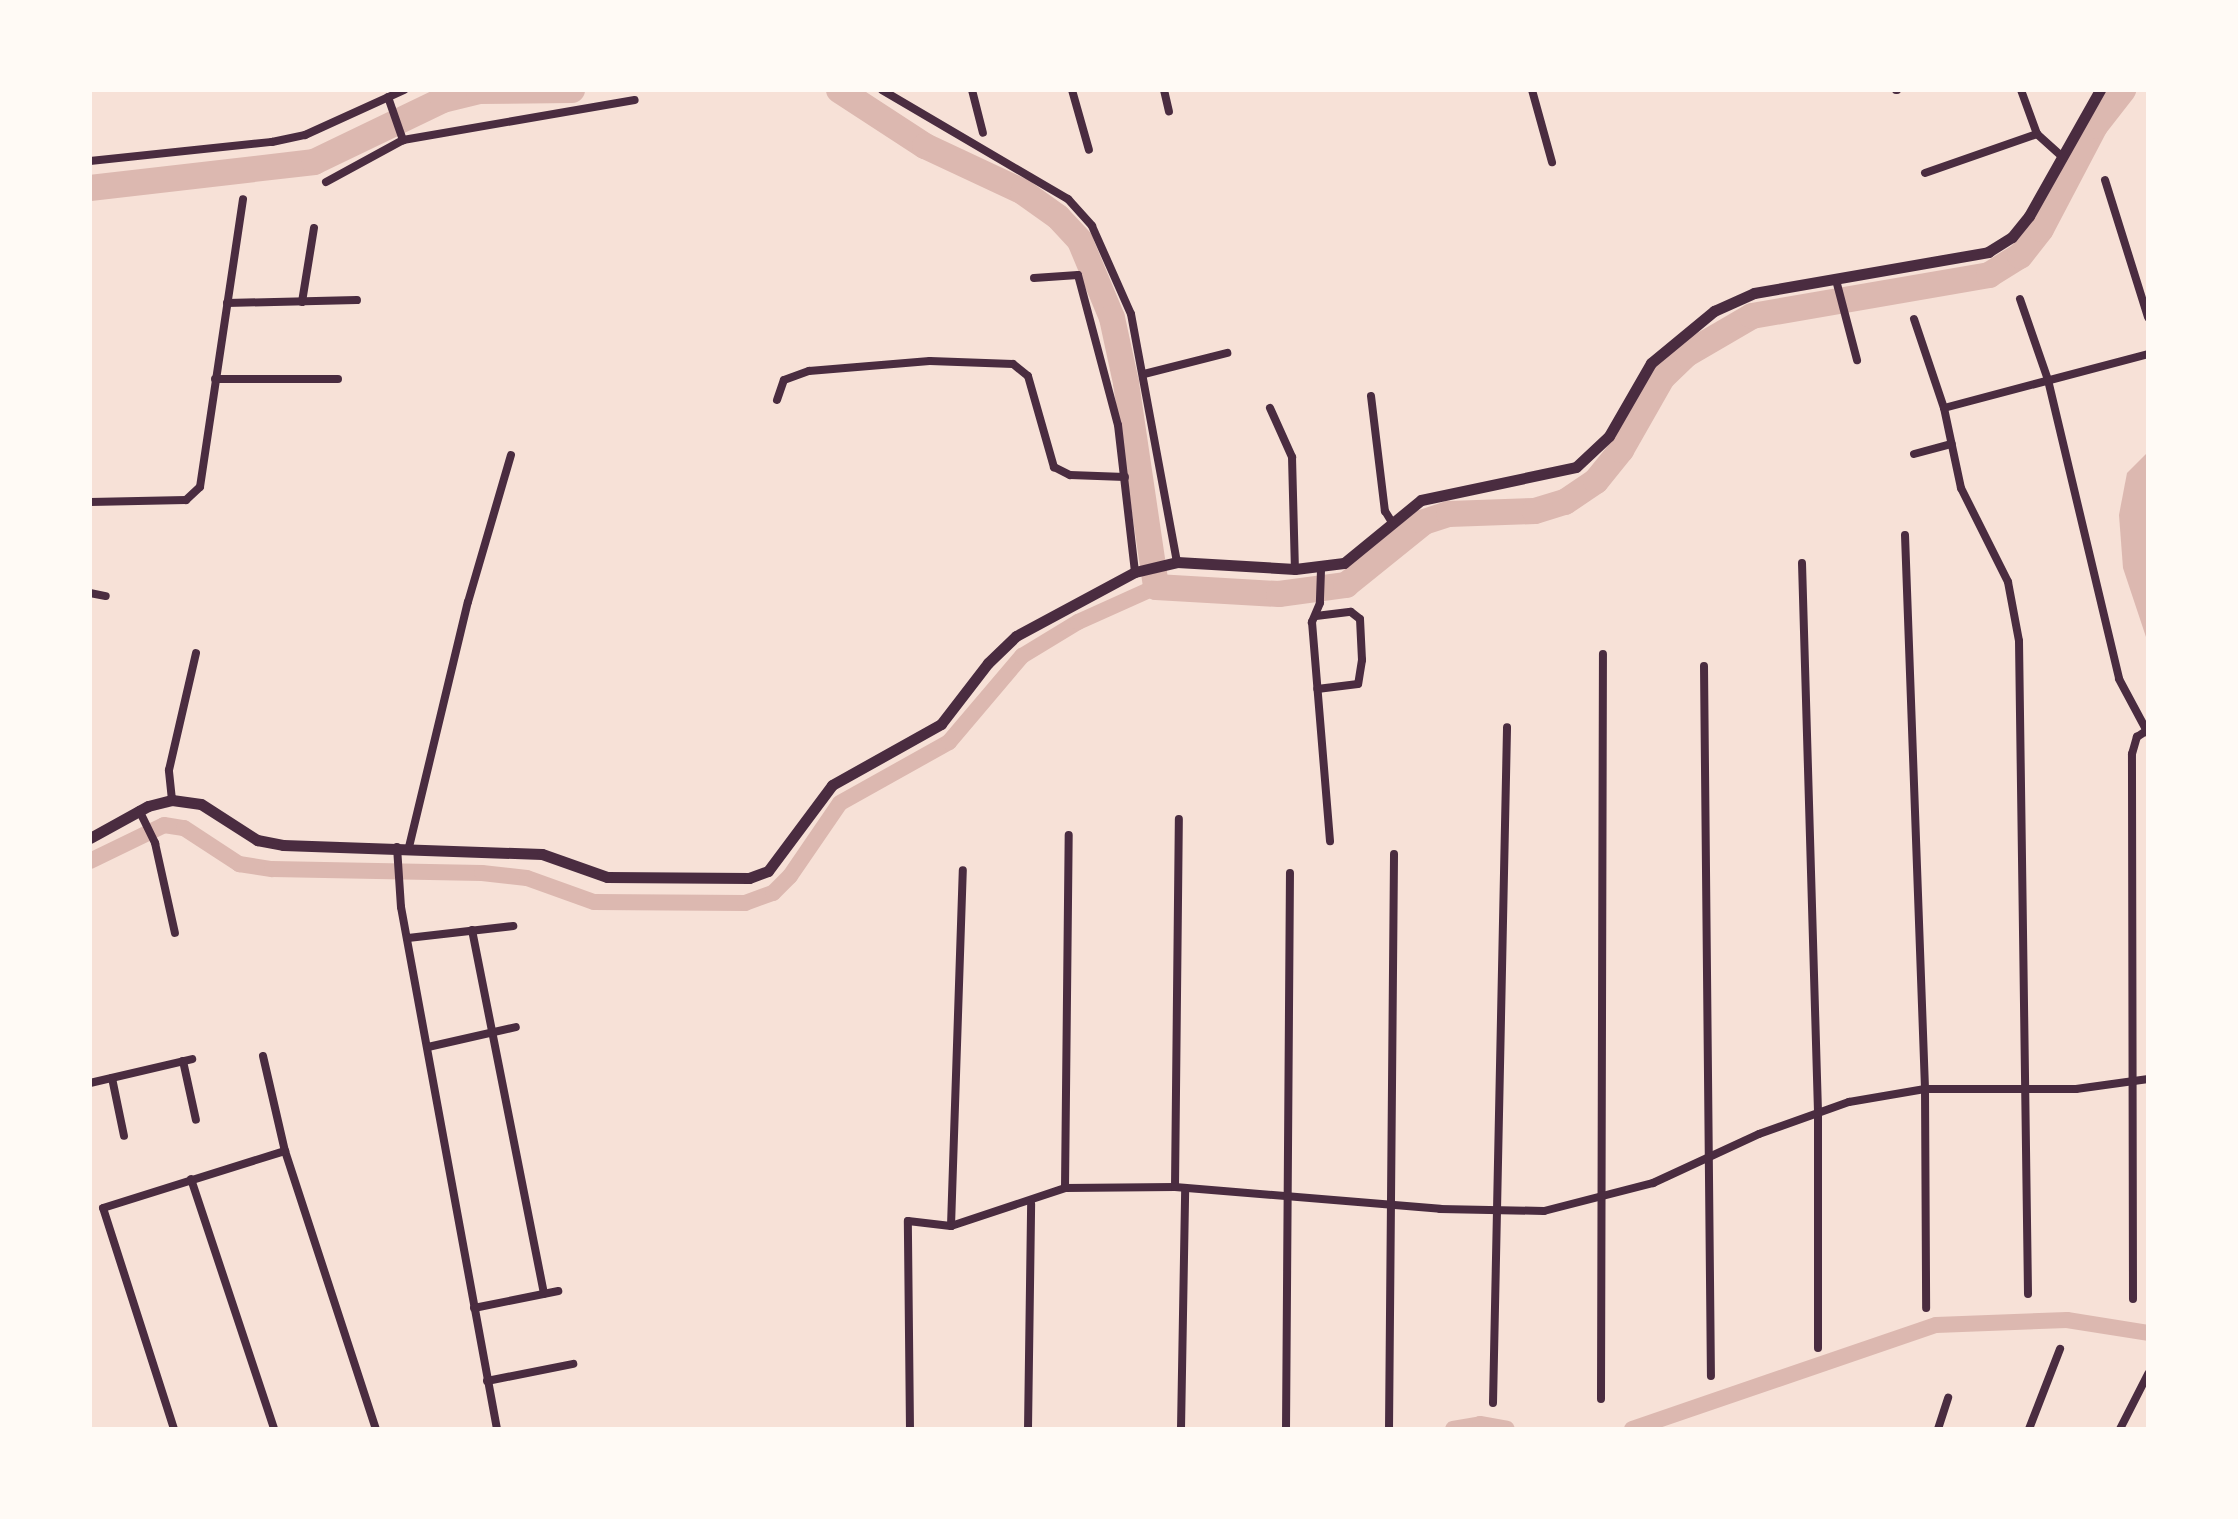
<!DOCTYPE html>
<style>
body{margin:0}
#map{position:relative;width:2238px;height:1519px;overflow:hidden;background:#f7e1d7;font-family:"Nunito Sans",sans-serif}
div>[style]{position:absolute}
.water>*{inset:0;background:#dcb8b0}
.canal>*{height:16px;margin:-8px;padding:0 8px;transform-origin:8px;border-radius:8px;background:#dcb8b0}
.river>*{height:26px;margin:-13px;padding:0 13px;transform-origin:13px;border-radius:13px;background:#dcb8b0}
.minor>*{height:8px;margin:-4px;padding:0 4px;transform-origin:4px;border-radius:4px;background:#4a2c40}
.tertiary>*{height:11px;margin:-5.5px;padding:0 5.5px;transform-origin:5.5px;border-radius:5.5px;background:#4a2c40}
span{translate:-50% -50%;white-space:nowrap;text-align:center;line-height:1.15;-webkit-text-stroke:8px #fffaf5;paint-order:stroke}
.frame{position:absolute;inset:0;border:92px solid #fffaf5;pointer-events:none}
</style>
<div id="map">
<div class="water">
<div style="clip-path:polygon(2148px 452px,2148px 643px,2123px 568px,2119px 515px,2127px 473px)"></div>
</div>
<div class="canal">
<div style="left:90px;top:861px;width:82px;rotate:-25.9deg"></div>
<div style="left:164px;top:825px;width:20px;rotate:9deg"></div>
<div style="left:184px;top:828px;width:66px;rotate:33.2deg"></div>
<div style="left:239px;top:864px;width:33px;rotate:9deg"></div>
<div style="left:272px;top:869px;width:210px;rotate:1.1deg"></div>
<div style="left:482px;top:873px;width:45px;rotate:6.3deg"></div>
<div style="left:527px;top:878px;width:71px;rotate:19.7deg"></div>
<div style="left:594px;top:902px;width:151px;rotate:0.4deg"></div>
<div style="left:745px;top:903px;width:30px;rotate:-20deg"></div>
<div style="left:773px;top:893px;width:24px;rotate:-45deg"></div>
<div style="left:790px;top:876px;width:88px;rotate:-55.6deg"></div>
<div style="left:840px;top:803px;width:125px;rotate:-29.2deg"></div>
<div style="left:949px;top:742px;width:113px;rotate:-49.7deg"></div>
<div style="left:1022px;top:656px;width:66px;rotate:-31.3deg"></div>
<div style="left:1078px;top:622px;width:85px;rotate:-24.2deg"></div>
<div style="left:1453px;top:1429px;width:27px;rotate:-10deg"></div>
<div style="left:1480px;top:1424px;width:27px;rotate:10deg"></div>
<div style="left:1632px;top:1429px;width:321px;rotate:-18.9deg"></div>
<div style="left:1936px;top:1325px;width:131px;rotate:-2.2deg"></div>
<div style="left:2067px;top:1320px;width:82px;rotate:9.1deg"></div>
</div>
<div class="river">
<div style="left:839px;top:90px;width:103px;rotate:33.1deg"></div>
<div style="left:925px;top:146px;width:108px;rotate:25.1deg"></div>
<div style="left:1023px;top:192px;width:43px;rotate:35.5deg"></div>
<div style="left:1058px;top:217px;width:33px;rotate:47deg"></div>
<div style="left:1080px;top:241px;width:83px;rotate:67.4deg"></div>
<div style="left:1112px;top:318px;width:66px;rotate:77.8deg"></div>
<div style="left:1126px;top:383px;width:206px;rotate:81.6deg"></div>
<div style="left:1156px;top:587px;width:123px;rotate:3.3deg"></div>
<div style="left:1279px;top:594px;width:68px;rotate:-7.7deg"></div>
<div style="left:1346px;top:585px;width:100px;rotate:-38.9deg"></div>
<div style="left:1424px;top:522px;width:26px;rotate:-18deg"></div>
<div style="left:1449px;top:514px;width:86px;rotate:-2deg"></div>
<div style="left:1535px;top:511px;width:31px;rotate:-17deg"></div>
<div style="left:1565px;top:502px;width:37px;rotate:-34deg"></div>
<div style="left:1596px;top:481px;width:40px;rotate:-51deg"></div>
<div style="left:1621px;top:450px;width:83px;rotate:-60.3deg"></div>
<div style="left:1662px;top:378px;width:35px;rotate:-44deg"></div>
<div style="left:1687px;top:354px;width:75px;rotate:-30.3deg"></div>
<div style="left:1752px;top:316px;width:241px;rotate:-9.8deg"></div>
<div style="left:1989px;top:275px;width:36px;rotate:-32deg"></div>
<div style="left:2020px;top:256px;width:34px;rotate:-52deg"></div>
<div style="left:2041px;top:229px;width:116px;rotate:-62.3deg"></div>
<div style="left:2095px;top:126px;width:46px;rotate:-52.1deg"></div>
<div style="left:90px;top:188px;width:226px;rotate:-6.6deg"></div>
<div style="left:314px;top:162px;width:143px;rotate:-25.7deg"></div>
<div style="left:443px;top:100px;width:37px;rotate:-14deg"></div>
<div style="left:479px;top:91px;width:93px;rotate:-0.6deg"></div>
</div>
<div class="minor">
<div style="left:882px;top:90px;width:216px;rotate:30.4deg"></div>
<div style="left:1068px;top:199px;width:36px;rotate:48deg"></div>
<div style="left:1092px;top:226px;width:96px;rotate:66.1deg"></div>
<div style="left:1131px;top:314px;width:252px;rotate:79.5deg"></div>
<div style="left:972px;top:90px;width:44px;rotate:75.7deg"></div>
<div style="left:1072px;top:90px;width:62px;rotate:74.2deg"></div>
<div style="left:1164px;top:90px;width:22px;rotate:77deg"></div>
<div style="left:1532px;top:90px;width:75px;rotate:74.5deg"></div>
<div style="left:1896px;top:90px;width:1px"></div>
<div style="left:2021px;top:90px;width:47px;rotate:70deg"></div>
<div style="left:2037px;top:134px;width:31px;rotate:42deg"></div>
<div style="left:388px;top:97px;width:46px;rotate:70.8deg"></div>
<div style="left:403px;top:140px;width:235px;rotate:-9.8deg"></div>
<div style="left:90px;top:161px;width:183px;rotate:-6deg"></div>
<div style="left:272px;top:142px;width:34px;rotate:-12deg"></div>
<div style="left:305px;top:135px;width:109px;rotate:-24.4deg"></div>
<div style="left:1925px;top:173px;width:119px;rotate:-19.2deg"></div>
<div style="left:2105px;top:180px;width:144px;rotate:72.6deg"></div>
<div style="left:326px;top:182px;width:88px;rotate:-28.6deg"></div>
<div style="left:1034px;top:278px;width:44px;rotate:-3.9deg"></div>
<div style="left:1078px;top:275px;width:155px;rotate:75.1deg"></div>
<div style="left:1118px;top:425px;width:148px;rotate:83.4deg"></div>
<div style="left:1836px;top:280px;width:83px;rotate:75.3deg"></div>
<div style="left:2020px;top:299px;width:86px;rotate:70.9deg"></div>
<div style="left:2048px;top:380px;width:307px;rotate:76.6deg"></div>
<div style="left:2119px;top:679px;width:61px;rotate:61.8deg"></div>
<div style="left:302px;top:302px;width:75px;rotate:-80.8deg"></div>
<div style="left:227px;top:303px;width:130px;rotate:-1.3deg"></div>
<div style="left:1914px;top:319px;width:94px;rotate:71.4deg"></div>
<div style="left:1944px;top:408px;width:82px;rotate:78deg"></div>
<div style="left:1961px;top:488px;width:105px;rotate:63.4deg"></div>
<div style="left:2008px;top:582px;width:60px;rotate:79.4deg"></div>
<div style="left:2019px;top:641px;width:653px;rotate:89.21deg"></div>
<div style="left:1144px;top:374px;width:86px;rotate:-14.2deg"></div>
<div style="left:215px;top:379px;width:123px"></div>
<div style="left:1371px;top:396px;width:116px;rotate:83.1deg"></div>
<div style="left:1385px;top:511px;width:13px;rotate:58deg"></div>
<div style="left:777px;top:400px;width:21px;rotate:-71deg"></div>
<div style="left:784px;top:380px;width:27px;rotate:-20deg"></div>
<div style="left:809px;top:371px;width:121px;rotate:-4.7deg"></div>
<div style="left:930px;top:361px;width:83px;rotate:2.1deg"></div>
<div style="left:1013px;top:364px;width:19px;rotate:39deg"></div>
<div style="left:1028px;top:376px;width:95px;rotate:74.1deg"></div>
<div style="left:1054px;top:467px;width:18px;rotate:27deg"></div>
<div style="left:1070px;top:475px;width:55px;rotate:2.1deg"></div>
<div style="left:1270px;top:408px;width:54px;rotate:65.8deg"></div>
<div style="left:1292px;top:457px;width:112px;rotate:88.5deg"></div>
<div style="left:1944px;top:408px;width:211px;rotate:-14.8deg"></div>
<div style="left:1914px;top:454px;width:39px;rotate:-15deg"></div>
<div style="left:90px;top:502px;width:96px;rotate:-1.2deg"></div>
<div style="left:186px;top:500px;width:19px;rotate:-43deg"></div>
<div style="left:200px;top:487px;width:291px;rotate:-81.5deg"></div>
<div style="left:1905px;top:535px;width:554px;rotate:87.93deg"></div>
<div style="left:1925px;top:1089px;width:219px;rotate:89.7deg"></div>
<div style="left:1802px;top:563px;width:549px;rotate:88.33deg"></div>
<div style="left:1818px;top:1112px;width:236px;rotate:90deg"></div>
<div style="left:1321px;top:570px;width:33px;rotate:92deg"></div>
<div style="left:1320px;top:603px;width:21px;rotate:113deg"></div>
<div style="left:1312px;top:622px;width:220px;rotate:85.3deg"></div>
<div style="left:90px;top:593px;width:16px;rotate:11deg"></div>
<div style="left:1316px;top:616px;width:35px;rotate:-7deg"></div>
<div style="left:1351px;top:612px;width:11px;rotate:38deg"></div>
<div style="left:1360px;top:619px;width:41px;rotate:87.2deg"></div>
<div style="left:1362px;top:660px;width:24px;rotate:99deg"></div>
<div style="left:1358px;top:684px;width:41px;rotate:173deg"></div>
<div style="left:1704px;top:666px;width:710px;rotate:89.44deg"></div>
<div style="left:172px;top:800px;width:30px;rotate:-96deg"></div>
<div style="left:169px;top:770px;width:120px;rotate:-77deg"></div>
<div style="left:139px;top:810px;width:37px;rotate:64deg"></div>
<div style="left:155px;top:843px;width:92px;rotate:77.5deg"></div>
<div style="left:397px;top:847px;width:60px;rotate:86.2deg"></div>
<div style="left:401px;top:907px;width:531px;rotate:79.58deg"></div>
<div style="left:409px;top:847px;width:252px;rotate:-76.5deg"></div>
<div style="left:468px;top:602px;width:153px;rotate:-73.7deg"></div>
<div style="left:472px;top:930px;width:371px;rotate:78.8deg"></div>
<div style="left:408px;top:938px;width:106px;rotate:-6.5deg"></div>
<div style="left:428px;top:1047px;width:90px;rotate:-12.8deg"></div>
<div style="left:263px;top:1056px;width:98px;rotate:77deg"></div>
<div style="left:285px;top:1151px;width:293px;rotate:71.9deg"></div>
<div style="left:183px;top:1061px;width:60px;rotate:77.6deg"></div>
<div style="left:112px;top:1078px;width:59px;rotate:78.3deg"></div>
<div style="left:90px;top:1083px;width:105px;rotate:-13.2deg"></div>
<div style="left:191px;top:1179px;width:263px;rotate:71.6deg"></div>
<div style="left:1175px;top:1187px;width:368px;rotate:-89.4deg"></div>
<div style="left:1065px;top:1188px;width:353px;rotate:-89.4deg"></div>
<div style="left:951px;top:1226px;width:356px;rotate:-88.1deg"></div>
<div style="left:2133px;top:1299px;width:545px;rotate:-90.11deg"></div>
<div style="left:2132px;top:754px;width:18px;rotate:-74deg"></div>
<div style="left:2137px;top:737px;width:11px;rotate:-34deg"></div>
<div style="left:474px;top:1308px;width:86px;rotate:-11.4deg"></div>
<div style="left:487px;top:1381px;width:88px;rotate:-11.2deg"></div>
<div style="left:1601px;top:1399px;width:745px;rotate:-89.85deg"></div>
<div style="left:1493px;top:1403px;width:676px;rotate:-88.81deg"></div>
<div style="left:174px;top:1429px;width:232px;rotate:-107.8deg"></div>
<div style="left:103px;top:1208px;width:191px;rotate:-17.4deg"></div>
<div style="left:910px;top:1429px;width:208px;rotate:-90.6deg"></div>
<div style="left:908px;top:1221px;width:43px;rotate:6.6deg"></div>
<div style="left:951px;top:1226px;width:120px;rotate:-18.4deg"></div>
<div style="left:1065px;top:1188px;width:110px;rotate:-0.5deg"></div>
<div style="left:1175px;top:1187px;width:266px;rotate:4.7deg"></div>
<div style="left:1440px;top:1209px;width:104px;rotate:1.1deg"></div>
<div style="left:1544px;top:1211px;width:113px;rotate:-14.4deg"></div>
<div style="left:1653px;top:1183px;width:117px;rotate:-24.8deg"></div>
<div style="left:1759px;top:1134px;width:96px;rotate:-19.6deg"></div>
<div style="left:1849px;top:1102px;width:77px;rotate:-9.7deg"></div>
<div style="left:1925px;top:1089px;width:151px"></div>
<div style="left:2076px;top:1089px;width:73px;rotate:-7.9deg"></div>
<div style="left:1028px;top:1429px;width:225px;rotate:-89.2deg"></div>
<div style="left:1181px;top:1429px;width:241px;rotate:-89deg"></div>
<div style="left:1286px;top:1429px;width:556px;rotate:-89.59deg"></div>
<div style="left:1389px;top:1429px;width:575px;rotate:-89.5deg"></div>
<div style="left:1938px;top:1429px;width:33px;rotate:-72deg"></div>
<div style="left:2029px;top:1429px;width:86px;rotate:-68.8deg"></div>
<div style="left:2120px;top:1429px;width:62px;rotate:-63deg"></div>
</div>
<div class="tertiary">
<div style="left:90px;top:838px;width:66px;rotate:-28.9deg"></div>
<div style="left:148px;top:806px;width:25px;rotate:-14deg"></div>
<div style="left:172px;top:800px;width:29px;rotate:8deg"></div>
<div style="left:201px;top:804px;width:67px;rotate:32.7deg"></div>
<div style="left:257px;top:840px;width:26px;rotate:11deg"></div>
<div style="left:283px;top:845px;width:259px;rotate:2deg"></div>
<div style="left:542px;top:854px;width:69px;rotate:19.5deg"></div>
<div style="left:607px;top:877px;width:142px;rotate:0.4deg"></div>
<div style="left:749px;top:878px;width:20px;rotate:-20deg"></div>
<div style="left:768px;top:871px;width:107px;rotate:-53.3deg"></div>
<div style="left:832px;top:785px;width:125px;rotate:-29.2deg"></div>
<div style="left:941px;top:724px;width:77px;rotate:-52.4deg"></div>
<div style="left:988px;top:663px;width:39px;rotate:-44deg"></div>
<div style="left:1016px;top:636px;width:135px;rotate:-28.3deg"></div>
<div style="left:1135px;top:572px;width:43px;rotate:-13.4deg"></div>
<div style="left:1177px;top:562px;width:118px;rotate:3.4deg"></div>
<div style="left:1295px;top:569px;width:49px;rotate:-7deg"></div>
<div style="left:1344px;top:563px;width:99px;rotate:-39.3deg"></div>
<div style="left:1421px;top:500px;width:158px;rotate:-12deg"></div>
<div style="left:1576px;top:467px;width:45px;rotate:-43.2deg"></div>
<div style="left:1609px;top:436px;width:84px;rotate:-60.1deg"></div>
<div style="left:1651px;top:363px;width:82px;rotate:-39.5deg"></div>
<div style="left:1714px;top:311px;width:44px;rotate:-24.2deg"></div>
<div style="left:1754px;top:293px;width:238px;rotate:-9.9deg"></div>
<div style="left:1988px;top:252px;width:28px;rotate:-32deg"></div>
<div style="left:2012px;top:237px;width:27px;rotate:-51deg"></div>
<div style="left:2029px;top:216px;width:145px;rotate:-60.6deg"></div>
</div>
<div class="frame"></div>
</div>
